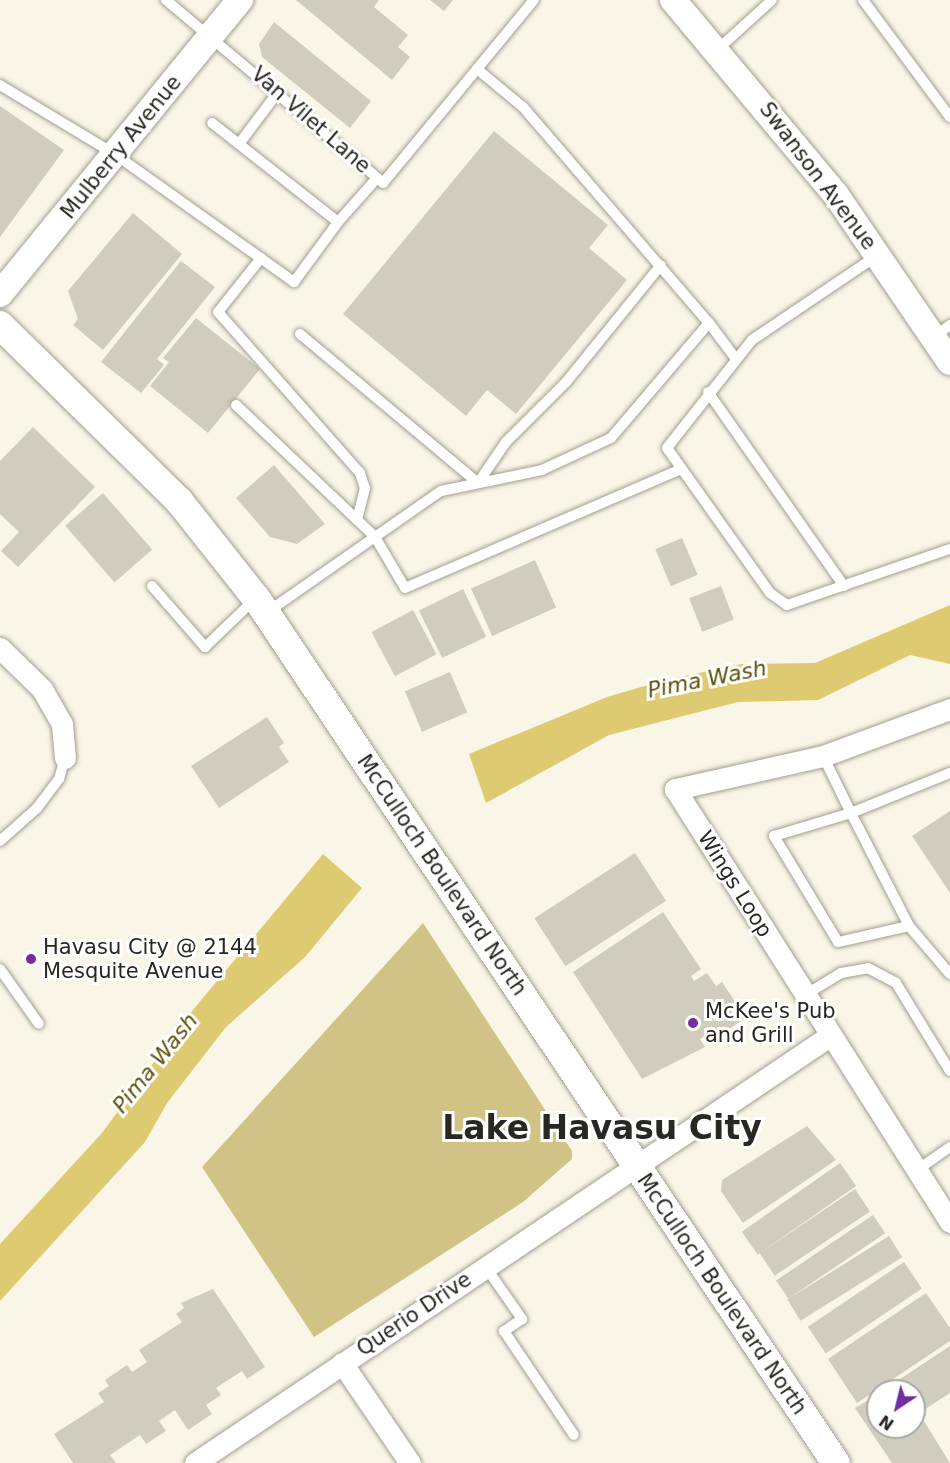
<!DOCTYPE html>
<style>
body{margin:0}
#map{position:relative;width:950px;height:1463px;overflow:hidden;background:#f9f6e7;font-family:"DejaVu Sans",sans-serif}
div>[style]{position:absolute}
.green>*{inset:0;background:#d0c385}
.water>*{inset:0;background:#ddca71}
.building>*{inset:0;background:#d0cdbe;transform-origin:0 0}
.roads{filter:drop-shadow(0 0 2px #a29f91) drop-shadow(0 0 2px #a29f91)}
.service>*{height:10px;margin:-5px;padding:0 5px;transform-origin:5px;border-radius:5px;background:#fff}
.minor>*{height:21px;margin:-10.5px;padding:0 10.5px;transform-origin:10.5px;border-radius:10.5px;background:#fff}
.tertiary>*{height:26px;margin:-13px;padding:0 13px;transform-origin:13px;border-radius:13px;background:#fff}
.secondary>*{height:28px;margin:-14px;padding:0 14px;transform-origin:14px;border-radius:14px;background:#fff}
.dots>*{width:16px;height:16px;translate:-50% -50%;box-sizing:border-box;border:3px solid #fff;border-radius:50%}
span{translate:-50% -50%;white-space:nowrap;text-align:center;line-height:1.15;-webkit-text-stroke:6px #fff;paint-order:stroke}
.street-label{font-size:21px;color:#282721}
.poi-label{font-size:21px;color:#282721}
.left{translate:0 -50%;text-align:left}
.water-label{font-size:22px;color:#60530d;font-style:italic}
.town-label{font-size:33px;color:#282721;font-weight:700}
.north{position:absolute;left:866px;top:1379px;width:60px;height:60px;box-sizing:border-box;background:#fff;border:2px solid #a9a9a6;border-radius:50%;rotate:215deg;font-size:16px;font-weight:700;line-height:24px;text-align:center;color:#282721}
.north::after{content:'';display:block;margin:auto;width:21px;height:27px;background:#712da1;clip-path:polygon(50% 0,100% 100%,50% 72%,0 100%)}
</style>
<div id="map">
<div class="green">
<div style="clip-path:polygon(423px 923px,572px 1151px,572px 1159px,523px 1202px,314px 1337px,202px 1167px)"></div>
</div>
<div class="water">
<div style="clip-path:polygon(950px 605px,950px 664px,910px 655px,818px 700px,738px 702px,609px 735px,486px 803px,469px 754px,607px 697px,665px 680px,742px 664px,815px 663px)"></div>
<div style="clip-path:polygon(323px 854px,362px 888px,305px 957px,226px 1027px,167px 1103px,145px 1142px,0 1301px,0 1244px,102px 1133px,187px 1017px)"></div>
</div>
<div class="building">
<div style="clip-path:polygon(296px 0,379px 0,374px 7px,408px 35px,398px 47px,410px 57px,392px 80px)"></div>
<div style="clip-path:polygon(430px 0,453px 0,444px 11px)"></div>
<div style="clip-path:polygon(274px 22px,371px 101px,350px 128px,262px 57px,259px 44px)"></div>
<div style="clip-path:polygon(0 106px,64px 150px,0 237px)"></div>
<div style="clip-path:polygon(494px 131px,608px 225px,589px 248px,627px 280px,516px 414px,487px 390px,466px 416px,343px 314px)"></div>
<div style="clip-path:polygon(133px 213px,182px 254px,103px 350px,73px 325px,78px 319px,68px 291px)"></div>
<div style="clip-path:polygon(181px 261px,215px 287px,157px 359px,164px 365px,141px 393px,101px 362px)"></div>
<div style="clip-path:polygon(196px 318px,260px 369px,208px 433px,150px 386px,169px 362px,163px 358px)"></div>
<div style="clip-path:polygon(33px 427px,95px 487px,18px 567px,1px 551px,19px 532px,0 514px,0 461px)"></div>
<div style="clip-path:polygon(274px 465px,325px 524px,297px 544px,270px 537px,236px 498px)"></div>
<div style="left:103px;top:493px;width:75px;height:50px;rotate:49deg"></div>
<div style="left:682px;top:538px;width:40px;height:29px;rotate:67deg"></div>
<div style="left:535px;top:560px;width:52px;height:70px;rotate:66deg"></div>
<div style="left:721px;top:586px;width:36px;height:34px;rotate:69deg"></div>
<div style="left:463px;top:589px;width:53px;height:49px;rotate:64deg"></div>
<div style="left:413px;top:610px;width:50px;height:47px;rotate:62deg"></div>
<div style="left:450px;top:672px;width:44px;height:49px;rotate:67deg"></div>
<div style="clip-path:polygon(267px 717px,284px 743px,279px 747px,289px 762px,219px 808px,191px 766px)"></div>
<div style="clip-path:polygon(950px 811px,950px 893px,912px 836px)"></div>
<div style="left:635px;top:853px;width:57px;height:120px;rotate:57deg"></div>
<div style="clip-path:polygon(663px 912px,701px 969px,691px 976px,694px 981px,707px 973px,716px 986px,722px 982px,746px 1018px,717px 1037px,713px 1031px,700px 1039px,705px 1047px,642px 1079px,573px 972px)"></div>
<div style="clip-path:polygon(807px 1126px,836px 1160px,743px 1223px,721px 1191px,722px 1180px)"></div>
<div style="left:840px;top:1163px;width:28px;height:120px;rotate:55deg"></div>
<div style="left:855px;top:1189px;width:27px;height:115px;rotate:56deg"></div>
<div style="left:873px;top:1215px;width:22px;height:117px;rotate:56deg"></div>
<div style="left:889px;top:1236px;width:25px;height:120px;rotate:58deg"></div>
<div style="left:904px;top:1262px;width:32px;height:116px;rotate:56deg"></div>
<div style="clip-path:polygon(213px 1289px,265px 1367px,247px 1379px,242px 1371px,216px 1388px,221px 1395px,206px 1405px,212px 1414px,188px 1430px,175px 1410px,159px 1421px,166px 1431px,146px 1444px,140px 1435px,110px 1455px,116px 1463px,73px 1463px,54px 1434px,104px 1402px,98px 1393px,109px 1386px,105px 1380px,127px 1365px,132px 1372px,147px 1362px,139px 1350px,182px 1322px,176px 1314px,184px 1308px,181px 1303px)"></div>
<div style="clip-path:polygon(926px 1293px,950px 1328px,950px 1341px,857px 1403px,828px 1359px)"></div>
<div style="clip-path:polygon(950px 1346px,950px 1393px,919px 1413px,950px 1463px,892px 1463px,855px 1408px,878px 1394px,878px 1427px,914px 1427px,914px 1391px,882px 1391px)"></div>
</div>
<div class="roads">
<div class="service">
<div style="left:166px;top:0;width:284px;rotate:40.1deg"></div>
<div style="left:383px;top:183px;width:237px;rotate:-50.5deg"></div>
<div style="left:863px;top:0;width:146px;rotate:53.4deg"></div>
<div style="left:717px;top:50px;width:74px;rotate:-42.3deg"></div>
<div style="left:477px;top:69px;width:60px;rotate:39.6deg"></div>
<div style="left:523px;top:107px;width:285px;rotate:49.3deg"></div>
<div style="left:0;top:85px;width:135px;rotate:31.1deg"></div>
<div style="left:116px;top:155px;width:219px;rotate:35.5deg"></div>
<div style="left:294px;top:282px;width:74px;rotate:-53.7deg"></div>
<div style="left:338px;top:222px;width:160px;rotate:-141.8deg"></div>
<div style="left:239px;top:144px;width:65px;rotate:-53.1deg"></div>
<div style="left:338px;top:222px;width:59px;rotate:-48.4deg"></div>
<div style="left:878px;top:255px;width:152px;rotate:146deg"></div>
<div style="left:752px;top:340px;width:137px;rotate:128.2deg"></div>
<div style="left:667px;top:448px;width:178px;rotate:54.6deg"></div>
<div style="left:770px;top:593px;width:21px;rotate:35deg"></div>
<div style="left:787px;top:605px;width:172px;rotate:-19deg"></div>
<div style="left:261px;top:258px;width:69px;rotate:128.5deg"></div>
<div style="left:218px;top:312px;width:215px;rotate:48.6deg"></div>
<div style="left:360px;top:473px;width:16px;rotate:72deg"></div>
<div style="left:365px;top:488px;width:33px;rotate:104deg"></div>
<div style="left:300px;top:334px;width:232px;rotate:39.9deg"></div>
<div style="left:478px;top:483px;width:50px;rotate:-55.7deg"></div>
<div style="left:506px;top:442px;width:86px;rotate:-45deg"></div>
<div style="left:567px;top:381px;width:149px;rotate:-51deg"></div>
<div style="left:934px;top:337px;width:20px;rotate:-37deg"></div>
<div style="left:708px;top:392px;width:237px;rotate:55deg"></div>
<div style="left:236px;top:405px;width:192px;rotate:43.5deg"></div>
<div style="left:375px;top:537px;width:59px;rotate:59.5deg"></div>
<div style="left:405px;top:588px;width:301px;rotate:-23.3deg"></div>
<div style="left:152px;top:586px;width:81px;rotate:49deg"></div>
<div style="left:205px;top:647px;width:69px;rotate:-43.8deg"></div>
<div style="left:266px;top:613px;width:213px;rotate:-34.9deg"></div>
<div style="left:441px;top:491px;width:103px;rotate:-11.7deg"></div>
<div style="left:542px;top:470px;width:76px;rotate:-24.9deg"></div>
<div style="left:611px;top:438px;width:151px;rotate:-49.6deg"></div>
<div style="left:709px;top:323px;width:45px;rotate:53.1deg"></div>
<div style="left:823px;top:756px;width:64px;rotate:63.8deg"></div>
<div style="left:851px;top:813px;width:127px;rotate:62.8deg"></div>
<div style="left:909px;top:926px;width:73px;rotate:167.3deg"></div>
<div style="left:838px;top:942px;width:124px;rotate:-121.1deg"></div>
<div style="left:774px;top:836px;width:80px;rotate:-16.6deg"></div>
<div style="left:851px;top:813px;width:107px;rotate:-22deg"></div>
<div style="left:0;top:841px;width:50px;rotate:-41.7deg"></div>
<div style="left:37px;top:808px;width:36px;rotate:-53deg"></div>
<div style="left:59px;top:779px;width:22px;rotate:-74deg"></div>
<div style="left:909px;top:926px;width:63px;rotate:49.5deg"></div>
<div style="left:0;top:969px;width:67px;rotate:54.7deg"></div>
<div style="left:805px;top:995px;width:42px;rotate:-31.4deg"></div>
<div style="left:841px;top:973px;width:27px;rotate:-10deg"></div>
<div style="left:868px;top:968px;width:32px;rotate:28deg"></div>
<div style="left:896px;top:983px;width:103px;rotate:58.5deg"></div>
<div style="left:917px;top:1170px;width:40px;rotate:-34.9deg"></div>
<div style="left:485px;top:1266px;width:65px;rotate:55.1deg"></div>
<div style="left:522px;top:1319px;width:22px;rotate:146deg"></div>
<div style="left:504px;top:1331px;width:125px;rotate:56.1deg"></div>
</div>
<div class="minor">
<div style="left:0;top:648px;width:59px;rotate:44.3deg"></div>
<div style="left:42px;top:689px;width:40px;rotate:60.3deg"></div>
<div style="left:62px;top:724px;width:34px;rotate:85deg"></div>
<div style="left:950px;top:709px;width:135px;rotate:159.7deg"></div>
<div style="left:823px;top:756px;width:152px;rotate:167.4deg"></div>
<div style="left:675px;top:789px;width:513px;rotate:57.58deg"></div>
<div style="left:342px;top:1363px;width:121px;rotate:55.8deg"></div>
<div style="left:195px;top:1463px;width:767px;rotate:-33.94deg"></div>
</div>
<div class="tertiary">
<div style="left:673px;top:0;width:254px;rotate:50.1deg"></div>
<div style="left:836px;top:195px;width:202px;rotate:55.7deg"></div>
<div style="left:0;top:294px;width:380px;rotate:-50.8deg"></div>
</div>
<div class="secondary">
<div style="left:0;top:325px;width:251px;rotate:44.5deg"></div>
<div style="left:179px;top:501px;width:124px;rotate:51.6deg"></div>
<div style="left:256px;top:598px;width:1041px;rotate:56.16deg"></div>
</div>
</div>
<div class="dots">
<div style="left:31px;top:959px;background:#712da1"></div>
<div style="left:693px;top:1023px;background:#712da1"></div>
</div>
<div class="street-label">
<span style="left:311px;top:120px;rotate:41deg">Van Vilet Lane</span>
<span style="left:121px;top:147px;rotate:-51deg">Mulberry Avenue</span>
<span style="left:818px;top:176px;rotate:53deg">Swanson Avenue</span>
<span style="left:442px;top:875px;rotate:56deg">McCulloch Boulevard North</span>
<span style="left:735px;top:884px;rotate:58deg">Wings Loop</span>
<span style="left:722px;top:1294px;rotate:56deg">McCulloch Boulevard North</span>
<span style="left:414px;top:1314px;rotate:-34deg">Querio Drive</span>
</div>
<div class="poi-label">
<span class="left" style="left:43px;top:959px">Havasu City @ 2144<br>Mesquite Avenue</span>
<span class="left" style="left:705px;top:1023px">McKee's Pub<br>and Grill</span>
</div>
<div class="water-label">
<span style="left:707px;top:679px;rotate:-11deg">Pima Wash</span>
<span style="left:155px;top:1063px;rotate:-51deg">Pima Wash</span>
</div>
<div class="town-label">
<span style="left:602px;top:1128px">Lake Havasu City</span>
</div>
<div class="north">N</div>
</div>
